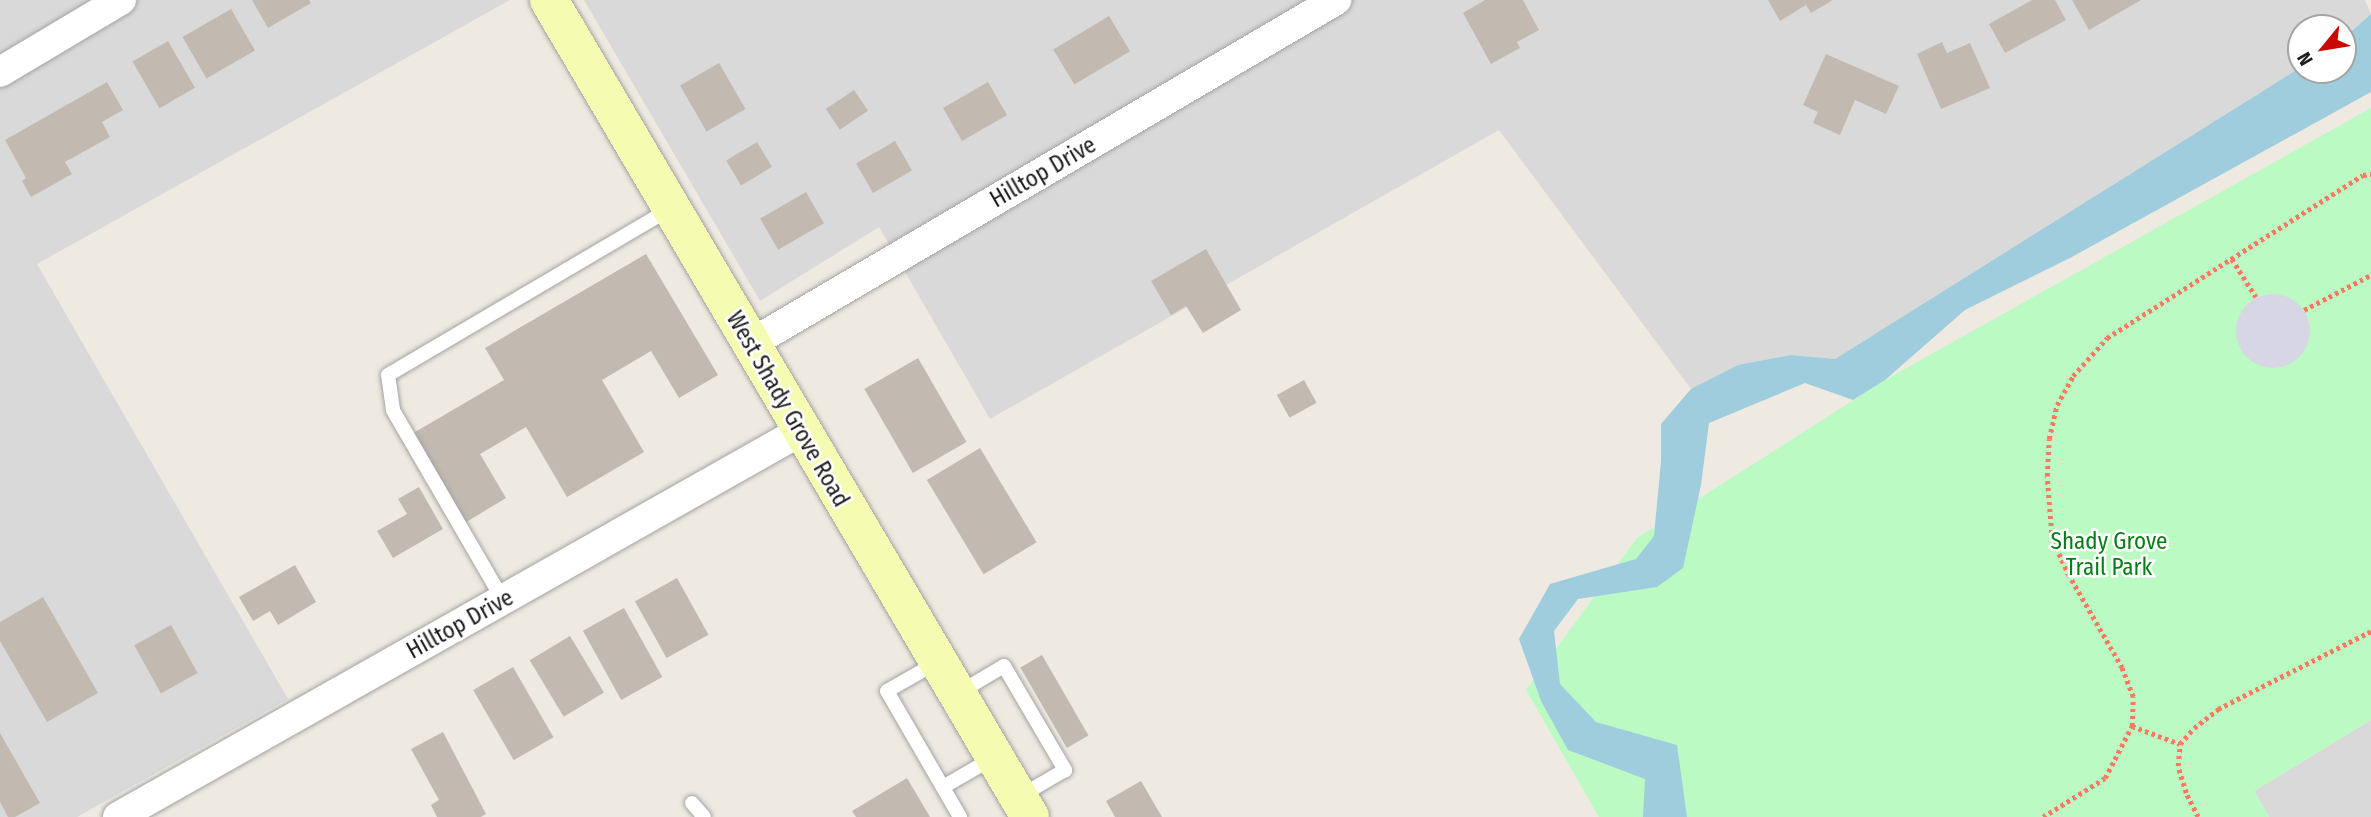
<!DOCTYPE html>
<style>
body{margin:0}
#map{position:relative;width:2371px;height:817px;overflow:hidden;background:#eeeae1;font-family:"Fira Sans Condensed",sans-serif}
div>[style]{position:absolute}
.residential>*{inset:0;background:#dad9d9}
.park>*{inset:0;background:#bbfbc3}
.plaza>*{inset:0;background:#d6d6e4}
.round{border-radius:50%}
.water>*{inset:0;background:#9fcdde}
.building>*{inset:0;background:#c2bab1;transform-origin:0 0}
.path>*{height:4.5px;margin-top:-2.25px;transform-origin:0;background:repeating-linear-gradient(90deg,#ff7862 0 3.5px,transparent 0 7px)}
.roads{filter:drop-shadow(0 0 2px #a3a3a3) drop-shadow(0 0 2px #a3a3a3)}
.lane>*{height:14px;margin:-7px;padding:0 7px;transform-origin:7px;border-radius:7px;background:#fff}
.street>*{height:30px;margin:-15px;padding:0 15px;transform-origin:15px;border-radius:15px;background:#fff}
.secondary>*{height:38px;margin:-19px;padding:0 19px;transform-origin:19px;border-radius:19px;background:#f5fcb2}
span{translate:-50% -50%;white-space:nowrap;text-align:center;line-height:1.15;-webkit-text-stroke:5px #fff;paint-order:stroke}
.street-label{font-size:23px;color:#1c1c1c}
.park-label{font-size:23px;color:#077e15}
.north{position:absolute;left:2287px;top:14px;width:70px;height:70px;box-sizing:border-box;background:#fff;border:2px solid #a4a4a4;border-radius:50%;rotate:240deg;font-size:19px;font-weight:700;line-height:28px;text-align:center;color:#1c1c1c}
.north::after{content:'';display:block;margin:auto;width:24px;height:32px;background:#c90800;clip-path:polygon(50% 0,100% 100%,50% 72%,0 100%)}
</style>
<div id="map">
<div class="residential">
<div style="clip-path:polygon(0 0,510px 0,37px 264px,288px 699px,77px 817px,0 817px)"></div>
<div style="clip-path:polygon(584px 0,2365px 0,2371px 14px,2343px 39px,2343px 28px,2301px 28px,2301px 67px,1835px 359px,1791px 355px,1739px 365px,1691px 389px,1499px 130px,990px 419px,879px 227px,760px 301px)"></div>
<div style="clip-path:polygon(2371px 720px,2371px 817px,2269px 817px,2254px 791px)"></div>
</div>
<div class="park">
<div style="clip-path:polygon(2371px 108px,2371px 720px,2254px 791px,2269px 817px,1599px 817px,1526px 690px,1637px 538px,1885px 380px)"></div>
</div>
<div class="plaza">
<div class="round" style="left:2236px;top:294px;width:74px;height:74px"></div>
</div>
<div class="water">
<div style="clip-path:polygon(2371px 14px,2371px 92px,2070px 258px,1965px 310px,1885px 380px,1853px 400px,1805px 383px,1709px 423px,1701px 485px,1683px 568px,1657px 587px,1578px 599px,1554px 631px,1560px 684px,1596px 722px,1677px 745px,1687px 817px,1643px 817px,1645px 779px,1568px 750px,1541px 701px,1519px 639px,1550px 584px,1636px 559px,1654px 536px,1661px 461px,1661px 424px,1691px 389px,1738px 365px,1791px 355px,1835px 359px,2301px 67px,2301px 70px,2343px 70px,2343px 39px)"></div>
</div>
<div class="building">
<div style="clip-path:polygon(252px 0,309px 0,311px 3px,268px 28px)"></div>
<div style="clip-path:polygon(1485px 0,1523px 0,1539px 30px,1517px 42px,1520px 48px,1491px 64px,1463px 13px)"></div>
<div style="clip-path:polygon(1768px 0,1833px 0,1811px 13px,1806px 5px,1780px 21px)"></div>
<div style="clip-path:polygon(2032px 0,2055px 0,2066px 20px,2005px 53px,1989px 24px)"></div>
<div style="clip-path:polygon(2072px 0,2141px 0,2089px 30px)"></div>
<div style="left:231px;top:9px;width:48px;height:56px;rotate:60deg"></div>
<div style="left:1109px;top:16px;width:41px;height:65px;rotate:59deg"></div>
<div style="left:168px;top:41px;width:54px;height:41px;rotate:60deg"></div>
<div style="clip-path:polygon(1942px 42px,1947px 53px,1970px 43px,1990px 88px,1941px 109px,1917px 54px)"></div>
<div style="clip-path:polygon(1826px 54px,1899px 86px,1886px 114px,1855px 100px,1840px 135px,1813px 123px,1818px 112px,1803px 105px)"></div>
<div style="left:719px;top:63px;width:53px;height:45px;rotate:60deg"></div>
<div style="clip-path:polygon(107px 82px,123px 110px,102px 122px,110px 137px,65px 162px,72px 174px,31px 197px,22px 181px,26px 178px,5px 140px)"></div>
<div style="left:988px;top:82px;width:38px;height:52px;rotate:60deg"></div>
<div style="left:854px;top:90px;width:25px;height:34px;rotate:56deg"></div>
<div style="left:895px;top:141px;width:34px;height:45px;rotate:60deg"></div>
<div style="left:757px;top:142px;width:29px;height:36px;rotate:59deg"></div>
<div style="left:806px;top:192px;width:36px;height:53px;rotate:60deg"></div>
<div style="clip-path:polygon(1206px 249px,1241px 310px,1203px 333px,1186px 306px,1171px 315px,1151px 281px)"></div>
<div style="clip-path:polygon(646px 254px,718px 375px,679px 398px,651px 351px,602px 380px,644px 452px,567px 497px,526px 427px,480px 454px,506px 498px,463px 524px,410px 435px,504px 380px,485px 348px)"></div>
<div style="left:918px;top:358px;width:97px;height:62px;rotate:60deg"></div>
<div style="left:1304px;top:380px;width:26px;height:31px;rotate:61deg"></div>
<div style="left:980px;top:448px;width:110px;height:62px;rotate:59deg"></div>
<div style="clip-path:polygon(419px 487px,443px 529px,393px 558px,377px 531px,407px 514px,398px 499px)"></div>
<div style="clip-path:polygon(295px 565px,316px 602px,278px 625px,270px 611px,253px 621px,239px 597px)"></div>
<div style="left:677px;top:578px;width:65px;height:48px;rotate:61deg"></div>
<div style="clip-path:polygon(43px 597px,98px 693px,47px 722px,0 641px,0 622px)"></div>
<div style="left:624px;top:608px;width:79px;height:47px;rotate:61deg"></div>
<div style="left:171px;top:625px;width:55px;height:42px;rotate:61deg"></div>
<div style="left:570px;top:636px;width:66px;height:47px;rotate:59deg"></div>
<div style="left:1042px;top:655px;width:93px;height:25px;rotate:60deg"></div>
<div style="left:513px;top:667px;width:81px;height:46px;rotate:60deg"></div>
<div style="clip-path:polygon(443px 732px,486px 814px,481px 817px,437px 817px,431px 805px,439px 800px,411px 749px)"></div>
<div style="clip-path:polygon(0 733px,40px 803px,15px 817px,8px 817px,0 802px)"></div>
<div style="clip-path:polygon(907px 778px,930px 817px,856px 817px,852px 811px)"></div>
<div style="clip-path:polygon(1141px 781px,1162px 817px,1115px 817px,1106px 801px)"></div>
</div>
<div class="path">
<div style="left:2232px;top:259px;width:45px;rotate:57.7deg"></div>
<div style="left:2304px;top:310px;width:76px;rotate:-27.6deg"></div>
<div style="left:2132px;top:726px;width:51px;rotate:20.6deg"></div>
<div style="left:2043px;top:817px;width:73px;rotate:-32.2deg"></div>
<div style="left:2105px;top:778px;width:59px;rotate:-62.6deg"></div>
<div style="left:2132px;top:726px;width:29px;rotate:-88deg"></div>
<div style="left:2133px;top:697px;width:31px;rotate:-111deg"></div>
<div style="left:2122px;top:668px;width:106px;rotate:-119.9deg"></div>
<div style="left:2069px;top:576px;width:40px;rotate:-115deg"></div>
<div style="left:2052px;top:540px;width:64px;rotate:-94.5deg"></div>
<div style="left:2047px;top:476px;width:37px;rotate:-87deg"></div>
<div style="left:2049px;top:439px;width:35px;rotate:-77deg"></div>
<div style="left:2057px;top:405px;width:33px;rotate:-61deg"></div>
<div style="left:2073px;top:376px;width:51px;rotate:-48.2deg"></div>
<div style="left:2107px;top:338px;width:303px;rotate:-32.5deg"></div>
<div style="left:2363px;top:175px;width:8px;rotate:-7deg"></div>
<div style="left:2198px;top:817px;width:27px;rotate:-117deg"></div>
<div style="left:2186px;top:793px;width:28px;rotate:-107deg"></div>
<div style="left:2178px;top:766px;width:22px;rotate:-85deg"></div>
<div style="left:2180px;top:744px;width:21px;rotate:-49deg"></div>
<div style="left:2194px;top:728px;width:31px;rotate:-38deg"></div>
<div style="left:2218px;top:709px;width:172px;rotate:-27deg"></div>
</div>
<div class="roads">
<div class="lane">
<div style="left:503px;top:600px;width:220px;rotate:-120.1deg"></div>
<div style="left:393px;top:410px;width:35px;rotate:-98deg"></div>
<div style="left:388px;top:375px;width:329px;rotate:-30.5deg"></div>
<div style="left:936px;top:663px;width:56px;rotate:150.3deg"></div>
<div style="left:887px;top:691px;width:146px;rotate:59.9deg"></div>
<div style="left:960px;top:692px;width:51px;rotate:-30.6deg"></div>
<div style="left:1004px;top:666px;width:121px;rotate:59.6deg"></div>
<div style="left:1065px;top:770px;width:53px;rotate:149.6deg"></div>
<div style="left:943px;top:787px;width:58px;rotate:-30.1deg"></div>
<div style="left:692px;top:803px;width:18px;rotate:49deg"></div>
</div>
<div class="street">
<div style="left:0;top:72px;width:141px;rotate:-30.8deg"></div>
<div style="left:750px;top:344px;width:680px;rotate:-30.41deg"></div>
<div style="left:118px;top:817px;width:785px;rotate:-29.47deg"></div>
</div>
<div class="secondary">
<div style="left:549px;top:0;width:948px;rotate:59.51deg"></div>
</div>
</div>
<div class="street-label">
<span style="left:1043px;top:172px;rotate:-30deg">Hilltop Drive</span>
<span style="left:788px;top:409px;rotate:60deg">West Shady Grove Road</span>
<span style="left:460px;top:624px;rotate:-29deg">Hilltop Drive</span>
</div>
<div class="park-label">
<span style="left:2109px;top:554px">Shady Grove<br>Trail Park</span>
</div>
<div class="north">N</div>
</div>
